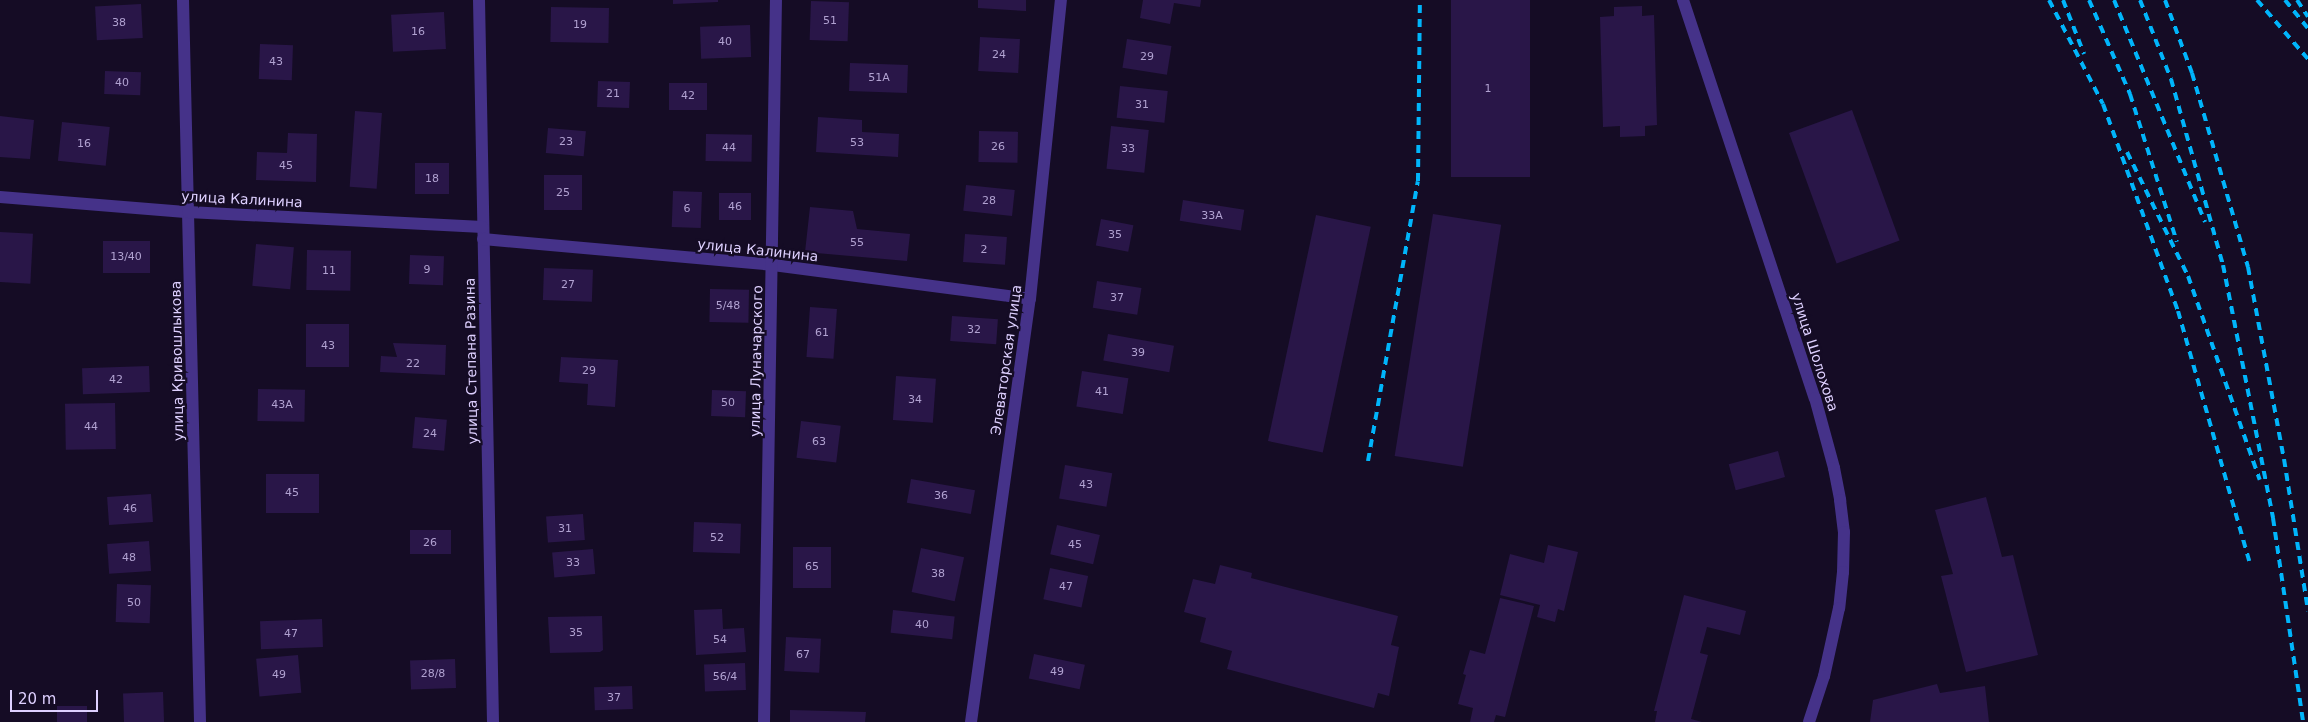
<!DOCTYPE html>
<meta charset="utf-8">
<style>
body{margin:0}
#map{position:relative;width:2308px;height:722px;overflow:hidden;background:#150c25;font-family:"DejaVu Sans",sans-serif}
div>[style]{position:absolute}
.building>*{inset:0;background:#291648;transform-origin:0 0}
.minor>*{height:12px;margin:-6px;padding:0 6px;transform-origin:6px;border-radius:6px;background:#453289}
.rail>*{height:4px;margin-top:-2px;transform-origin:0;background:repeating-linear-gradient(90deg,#00b5fb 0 8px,transparent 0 14px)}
span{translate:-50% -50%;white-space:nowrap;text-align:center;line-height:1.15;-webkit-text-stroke:4.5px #150c25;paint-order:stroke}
.number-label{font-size:11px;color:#b1a2d1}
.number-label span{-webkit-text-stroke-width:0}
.street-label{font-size:14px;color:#ded0ff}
.scale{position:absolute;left:10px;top:690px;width:88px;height:22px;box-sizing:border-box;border:2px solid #ded0ff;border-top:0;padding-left:6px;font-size:15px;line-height:18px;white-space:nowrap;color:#ded0ff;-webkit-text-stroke:4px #150c25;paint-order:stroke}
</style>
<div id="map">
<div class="building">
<div style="clip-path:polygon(673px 0,718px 0,718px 2px,673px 4px)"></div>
<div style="clip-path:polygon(978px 0,1026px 0,1026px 11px,978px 8px)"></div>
<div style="clip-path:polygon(1143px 0,1201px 0,1200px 7px,1174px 3px,1170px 24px,1140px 18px)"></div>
<div style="left:1451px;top:0;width:79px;height:177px"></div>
<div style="left:811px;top:1px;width:38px;height:39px;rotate:2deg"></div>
<div style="left:141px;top:4px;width:34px;height:46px;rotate:87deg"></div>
<div style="clip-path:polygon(1642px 6px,1642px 16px,1654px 15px,1657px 125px,1645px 126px,1645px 136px,1620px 137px,1620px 126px,1603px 127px,1600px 17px,1614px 16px,1614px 7px)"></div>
<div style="left:551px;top:7px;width:58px;height:35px;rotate:1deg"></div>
<div style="left:444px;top:12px;width:37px;height:53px;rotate:87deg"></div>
<div style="left:750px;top:25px;width:32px;height:50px;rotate:88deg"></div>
<div style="left:980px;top:37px;width:40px;height:34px;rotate:3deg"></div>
<div style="left:1127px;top:39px;width:45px;height:29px;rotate:9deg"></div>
<div style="left:260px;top:44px;width:33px;height:35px;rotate:2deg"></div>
<div style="left:850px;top:63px;width:58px;height:28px;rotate:2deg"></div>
<div style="left:105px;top:71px;width:36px;height:23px;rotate:2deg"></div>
<div style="left:598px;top:81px;width:32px;height:26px;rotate:2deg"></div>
<div style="left:669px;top:83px;width:38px;height:27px"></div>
<div style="left:1120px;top:86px;width:48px;height:32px;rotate:6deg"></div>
<div style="left:1852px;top:110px;width:139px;height:67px;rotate:70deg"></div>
<div style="left:355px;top:111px;width:27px;height:76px;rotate:4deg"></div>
<div style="clip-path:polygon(0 116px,34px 120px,30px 159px,0 157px)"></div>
<div style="clip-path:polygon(818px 117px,862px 120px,862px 132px,899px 134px,898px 157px,816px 152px)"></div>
<div style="left:62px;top:122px;width:48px;height:39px;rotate:6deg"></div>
<div style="left:1111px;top:126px;width:38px;height:43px;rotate:6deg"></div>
<div style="left:548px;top:128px;width:38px;height:25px;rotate:5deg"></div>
<div style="left:979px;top:131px;width:39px;height:31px;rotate:1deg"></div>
<div style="clip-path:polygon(288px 133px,317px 134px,316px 182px,256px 180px,257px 152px,287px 153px)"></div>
<div style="left:706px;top:134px;width:46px;height:27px;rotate:1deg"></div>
<div style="left:449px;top:163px;width:31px;height:34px;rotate:90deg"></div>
<div style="left:544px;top:175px;width:38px;height:35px"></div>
<div style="left:966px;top:185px;width:49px;height:26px;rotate:6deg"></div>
<div style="left:673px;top:191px;width:29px;height:36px;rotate:2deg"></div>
<div style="left:719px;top:193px;width:32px;height:27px"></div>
<div style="left:1183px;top:200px;width:62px;height:21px;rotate:9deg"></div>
<div style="clip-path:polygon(810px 207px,853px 211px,857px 229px,910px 234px,907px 261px,805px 252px)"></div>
<div style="left:1433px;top:214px;width:69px;height:245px;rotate:9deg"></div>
<div style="left:1316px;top:215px;width:56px;height:231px;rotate:12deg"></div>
<div style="left:1101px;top:219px;width:33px;height:27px;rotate:11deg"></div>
<div style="left:0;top:232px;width:33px;height:50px;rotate:3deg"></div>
<div style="left:965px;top:234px;width:42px;height:28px;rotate:4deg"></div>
<div style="left:150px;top:241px;width:32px;height:47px;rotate:90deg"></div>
<div style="left:256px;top:244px;width:38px;height:42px;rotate:5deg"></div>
<div style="left:307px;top:250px;width:44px;height:40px;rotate:1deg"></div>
<div style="left:410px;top:255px;width:34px;height:29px;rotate:2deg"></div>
<div style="left:544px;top:268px;width:49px;height:32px;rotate:2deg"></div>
<div style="left:1097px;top:281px;width:45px;height:27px;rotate:9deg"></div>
<div style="left:710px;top:289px;width:39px;height:33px;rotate:1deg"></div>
<div style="left:810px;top:307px;width:27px;height:50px;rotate:4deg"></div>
<div style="left:952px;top:316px;width:46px;height:25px;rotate:4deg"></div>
<div style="left:306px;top:324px;width:43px;height:43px"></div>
<div style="left:1108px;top:334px;width:67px;height:27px;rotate:10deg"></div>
<div style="clip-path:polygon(393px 343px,446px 345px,445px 375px,380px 372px,381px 356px,397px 357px)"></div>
<div style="clip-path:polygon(561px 357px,618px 360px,615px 407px,587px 405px,588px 384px,559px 382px)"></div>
<div style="left:149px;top:366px;width:26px;height:67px;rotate:88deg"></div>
<div style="left:1082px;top:371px;width:47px;height:36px;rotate:9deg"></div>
<div style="left:896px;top:376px;width:40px;height:44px;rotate:4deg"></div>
<div style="left:258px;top:389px;width:47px;height:32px;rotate:1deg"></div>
<div style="left:712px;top:390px;width:34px;height:26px;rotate:2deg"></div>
<div style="left:115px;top:403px;width:46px;height:50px;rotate:89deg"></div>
<div style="left:415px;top:417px;width:32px;height:31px;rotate:5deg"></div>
<div style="left:801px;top:421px;width:40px;height:37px;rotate:7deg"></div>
<div style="left:1778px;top:451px;width:27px;height:51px;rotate:75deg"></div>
<div style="left:1065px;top:465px;width:48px;height:34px;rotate:10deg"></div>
<div style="left:266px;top:474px;width:53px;height:39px"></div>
<div style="left:911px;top:479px;width:65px;height:24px;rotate:10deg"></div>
<div style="left:151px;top:494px;width:28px;height:44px;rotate:86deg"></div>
<div style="clip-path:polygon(1986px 497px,2002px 557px,2013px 555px,2038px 655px,1966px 672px,1941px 576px,1953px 574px,1935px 510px)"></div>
<div style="left:583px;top:514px;width:26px;height:37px;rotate:86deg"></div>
<div style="left:694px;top:522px;width:47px;height:30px;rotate:2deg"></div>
<div style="left:1057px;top:525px;width:44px;height:30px;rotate:13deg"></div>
<div style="left:451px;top:530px;width:24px;height:41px;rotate:90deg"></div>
<div style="left:149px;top:541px;width:30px;height:42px;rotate:86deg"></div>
<div style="clip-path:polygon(1548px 545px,1578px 552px,1564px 611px,1558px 609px,1555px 622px,1537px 617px,1540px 605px,1500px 595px,1510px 554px,1544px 563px)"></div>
<div style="left:793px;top:547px;width:38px;height:41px"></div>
<div style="left:921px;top:548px;width:44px;height:45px;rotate:12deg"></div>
<div style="left:593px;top:549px;width:25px;height:41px;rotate:85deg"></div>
<div style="clip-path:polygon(1220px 565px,1252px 573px,1251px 578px,1398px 616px,1391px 645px,1399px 647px,1389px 696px,1378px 693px,1374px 708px,1227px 669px,1232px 651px,1200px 642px,1206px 618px,1184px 612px,1193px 579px,1215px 584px)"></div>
<div style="left:1050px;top:568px;width:39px;height:32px;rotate:12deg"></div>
<div style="left:117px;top:584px;width:34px;height:38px;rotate:2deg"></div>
<div style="clip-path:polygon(1684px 595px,1746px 611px,1740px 635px,1707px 627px,1700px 653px,1708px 655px,1691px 719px,1702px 722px,1655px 722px,1657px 711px,1654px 711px)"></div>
<div style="clip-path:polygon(1500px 598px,1534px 606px,1505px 717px,1496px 715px,1494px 722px,1470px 722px,1473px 708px,1458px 704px,1466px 675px,1463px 674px,1470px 650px,1485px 654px)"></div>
<div style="clip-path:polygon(722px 609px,723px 629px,744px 628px,746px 652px,696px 655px,694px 610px)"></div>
<div style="left:893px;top:610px;width:62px;height:23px;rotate:6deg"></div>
<div style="clip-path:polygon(602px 616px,603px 650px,600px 652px,550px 653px,548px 617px)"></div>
<div style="left:322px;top:619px;width:28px;height:62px;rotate:88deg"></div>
<div style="left:786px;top:637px;width:35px;height:34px;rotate:3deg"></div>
<div style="left:1034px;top:654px;width:52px;height:25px;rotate:12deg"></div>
<div style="left:298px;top:655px;width:38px;height:42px;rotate:85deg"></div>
<div style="left:455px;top:659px;width:29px;height:45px;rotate:88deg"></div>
<div style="left:745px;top:663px;width:27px;height:41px;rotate:88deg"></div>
<div style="clip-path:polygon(1937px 684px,1940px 693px,1985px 686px,1989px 722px,1870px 722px,1873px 700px)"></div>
<div style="left:632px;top:686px;width:23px;height:38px;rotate:88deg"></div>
<div style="left:163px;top:692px;width:30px;height:40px;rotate:88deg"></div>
<div style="left:57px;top:706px;width:30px;height:16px"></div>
<div style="clip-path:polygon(790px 710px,866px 712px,865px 722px,790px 722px)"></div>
</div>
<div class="minor">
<div style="left:183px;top:0;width:722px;rotate:88.65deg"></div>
<div style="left:479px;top:0;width:722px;rotate:88.89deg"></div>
<div style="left:1683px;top:0;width:419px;rotate:71.7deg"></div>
<div style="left:1815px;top:398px;width:73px;rotate:74.8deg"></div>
<div style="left:1834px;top:468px;width:33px;rotate:79deg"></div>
<div style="left:1840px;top:500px;width:32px;rotate:83deg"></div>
<div style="left:1844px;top:532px;width:40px;rotate:91.4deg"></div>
<div style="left:1843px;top:572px;width:36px;rotate:96deg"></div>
<div style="left:1839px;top:608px;width:70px;rotate:102.4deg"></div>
<div style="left:1824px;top:676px;width:48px;rotate:108.1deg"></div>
<div style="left:0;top:197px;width:189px;rotate:4.6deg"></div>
<div style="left:188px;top:212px;width:295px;rotate:2.9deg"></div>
<div style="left:483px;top:239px;width:291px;rotate:5.1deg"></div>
<div style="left:773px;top:265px;width:259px;rotate:7.5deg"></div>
<div style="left:764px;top:722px;width:722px;rotate:-89.05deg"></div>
<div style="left:971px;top:722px;width:427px;rotate:-82.1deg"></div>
<div style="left:1030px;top:299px;width:301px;rotate:-84.1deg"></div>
</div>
<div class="rail">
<div style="left:2049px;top:0;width:117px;rotate:62.6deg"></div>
<div style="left:2103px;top:104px;width:220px;rotate:70.1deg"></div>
<div style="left:2178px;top:311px;width:260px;rotate:74.1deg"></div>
<div style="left:2063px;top:0;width:58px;rotate:68.7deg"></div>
<div style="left:2089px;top:0;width:103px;rotate:66.4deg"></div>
<div style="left:2130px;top:94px;width:155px;rotate:72.4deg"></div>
<div style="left:2114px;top:0;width:240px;rotate:67.7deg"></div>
<div style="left:2140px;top:0;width:85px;rotate:68.6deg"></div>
<div style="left:2171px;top:79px;width:193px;rotate:74.4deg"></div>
<div style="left:2223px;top:265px;width:258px;rotate:78.8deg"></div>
<div style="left:2273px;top:518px;width:206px;rotate:81.6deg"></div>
<div style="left:2165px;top:0;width:78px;rotate:69.7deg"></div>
<div style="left:2192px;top:73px;width:202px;rotate:73.9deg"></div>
<div style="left:2248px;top:267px;width:195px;rotate:79.4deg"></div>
<div style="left:2284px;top:459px;width:154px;rotate:81deg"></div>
<div style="left:2257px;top:0;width:78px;rotate:49.2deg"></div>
<div style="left:2285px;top:0;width:36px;rotate:51deg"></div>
<div style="left:2297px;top:0;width:20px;rotate:57deg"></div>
<div style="left:2127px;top:152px;width:138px;rotate:63.8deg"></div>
<div style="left:2188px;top:276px;width:216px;rotate:70.6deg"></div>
<div style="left:1368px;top:461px;width:284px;rotate:-79.9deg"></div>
<div style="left:1418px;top:181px;width:181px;rotate:-89.4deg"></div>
</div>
<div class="number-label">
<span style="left:830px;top:21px">51</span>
<span style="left:119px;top:23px">38</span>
<span style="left:580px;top:25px">19</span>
<span style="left:418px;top:32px">16</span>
<span style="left:725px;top:42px">40</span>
<span style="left:999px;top:55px">24</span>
<span style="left:1147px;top:57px">29</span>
<span style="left:276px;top:62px">43</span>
<span style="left:879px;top:78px">51А</span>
<span style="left:122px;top:83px">40</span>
<span style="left:1488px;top:89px">1</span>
<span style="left:613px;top:94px">21</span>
<span style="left:688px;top:96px">42</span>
<span style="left:1142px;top:105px">31</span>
<span style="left:566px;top:142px">23</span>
<span style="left:857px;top:143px">53</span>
<span style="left:84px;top:144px">16</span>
<span style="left:998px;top:147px">26</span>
<span style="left:729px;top:148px">44</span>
<span style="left:1128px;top:149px">33</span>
<span style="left:286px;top:166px">45</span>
<span style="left:432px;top:179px">18</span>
<span style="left:563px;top:193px">25</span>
<span style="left:989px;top:201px">28</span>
<span style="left:735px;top:207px">46</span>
<span style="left:687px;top:209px">6</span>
<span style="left:1212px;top:216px">33А</span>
<span style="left:1115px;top:235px">35</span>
<span style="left:857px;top:243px">55</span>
<span style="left:984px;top:250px">2</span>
<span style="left:126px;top:257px">13/40</span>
<span style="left:427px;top:270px">9</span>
<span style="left:329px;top:271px">11</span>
<span style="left:568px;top:285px">27</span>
<span style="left:1117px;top:298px">37</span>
<span style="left:728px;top:306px">5/48</span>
<span style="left:974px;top:330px">32</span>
<span style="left:822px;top:333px">61</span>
<span style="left:328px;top:346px">43</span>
<span style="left:1138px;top:353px">39</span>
<span style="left:413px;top:364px">22</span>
<span style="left:589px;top:371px">29</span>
<span style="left:116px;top:380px">42</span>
<span style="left:1102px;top:392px">41</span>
<span style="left:915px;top:400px">34</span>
<span style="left:728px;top:403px">50</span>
<span style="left:282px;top:405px">43А</span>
<span style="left:91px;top:427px">44</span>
<span style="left:430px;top:434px">24</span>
<span style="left:819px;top:442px">63</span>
<span style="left:1086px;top:485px">43</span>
<span style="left:292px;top:493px">45</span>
<span style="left:941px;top:496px">36</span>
<span style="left:130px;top:509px">46</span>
<span style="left:565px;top:529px">31</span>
<span style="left:717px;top:538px">52</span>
<span style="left:430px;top:543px">26</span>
<span style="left:1075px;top:545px">45</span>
<span style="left:129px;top:558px">48</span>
<span style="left:573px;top:563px">33</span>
<span style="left:812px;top:567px">65</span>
<span style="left:938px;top:574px">38</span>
<span style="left:1066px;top:587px">47</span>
<span style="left:134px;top:603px">50</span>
<span style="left:922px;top:625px">40</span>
<span style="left:576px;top:633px">35</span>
<span style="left:291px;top:634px">47</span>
<span style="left:720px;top:640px">54</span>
<span style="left:803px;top:655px">67</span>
<span style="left:1057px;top:672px">49</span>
<span style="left:433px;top:674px">28/8</span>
<span style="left:279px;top:675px">49</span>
<span style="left:725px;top:677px">56/4</span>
<span style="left:614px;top:698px">37</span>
</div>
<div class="street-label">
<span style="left:242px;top:199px;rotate:3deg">улица Калинина</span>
<span style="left:758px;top:250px;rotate:6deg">улица Калинина</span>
<span style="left:1815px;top:352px;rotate:72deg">улица Шолохова</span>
<span style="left:1006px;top:360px;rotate:-82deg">Элеваторская улица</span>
<span style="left:177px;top:361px;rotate:-91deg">улица Кривошлыкова</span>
<span style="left:471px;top:361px;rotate:-91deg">улица Степана Разина</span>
<span style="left:756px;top:361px;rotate:-89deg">улица Луначарского</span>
</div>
<div class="scale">20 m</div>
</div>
